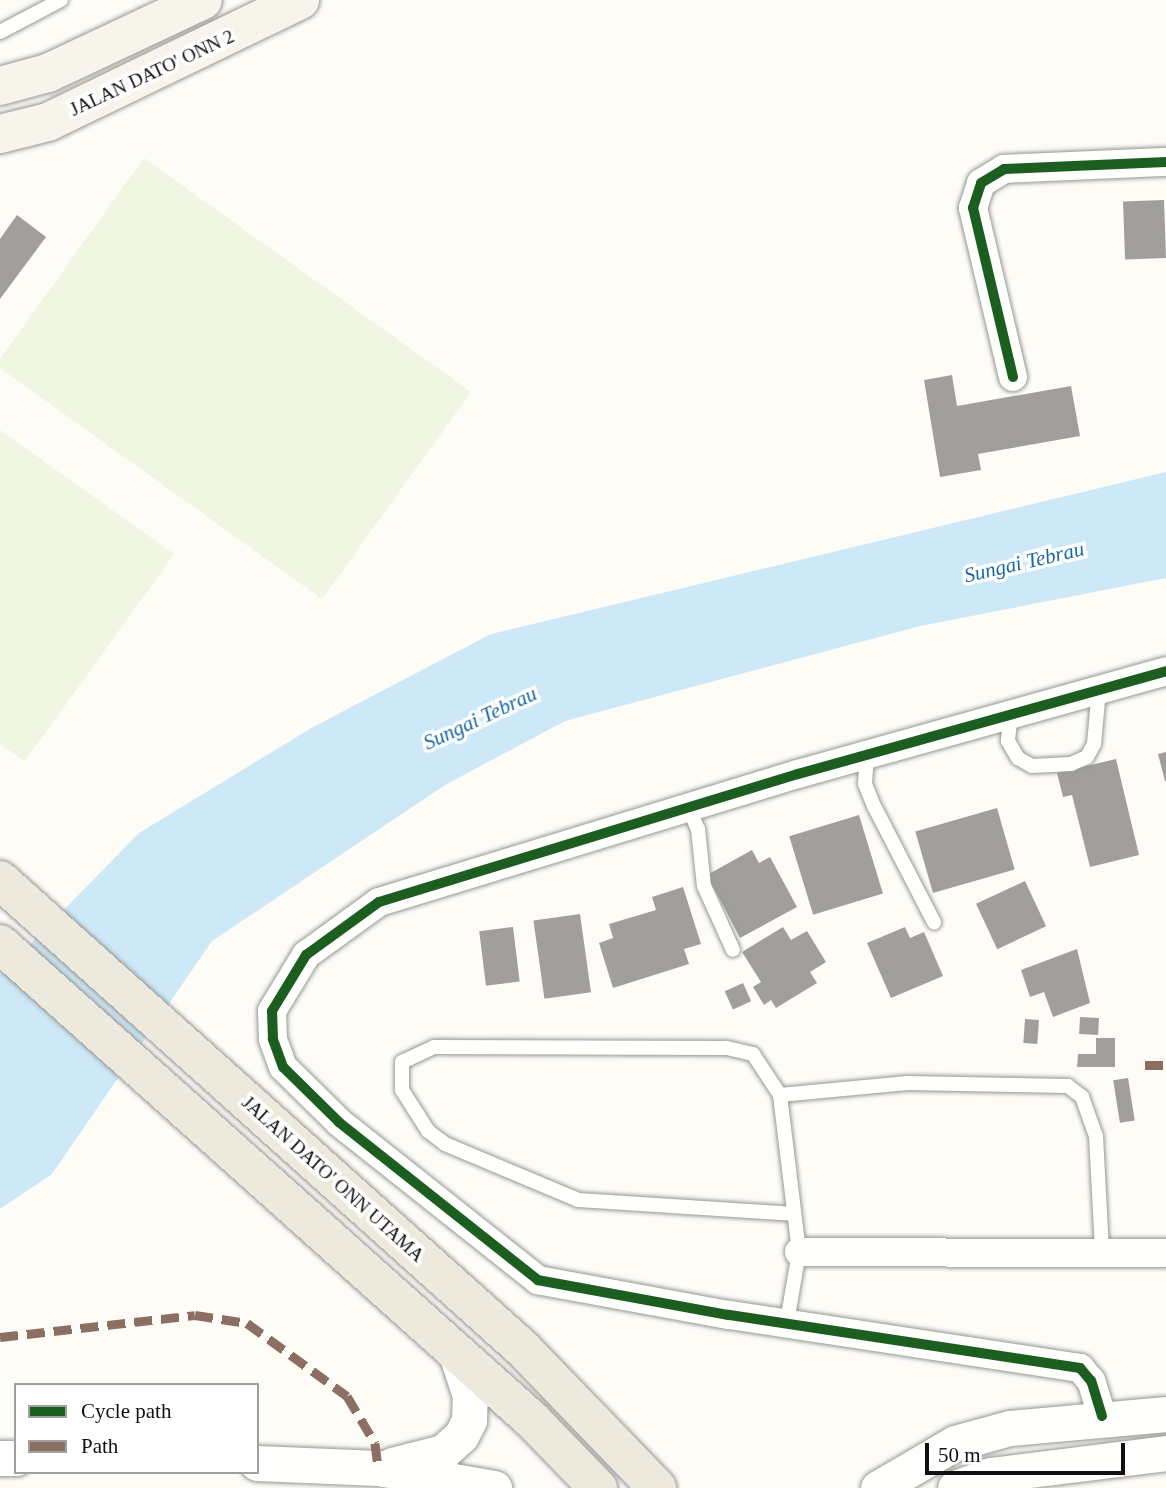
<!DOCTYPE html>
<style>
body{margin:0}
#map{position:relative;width:1166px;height:1488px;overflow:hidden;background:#fdfcf7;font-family:Georgia,serif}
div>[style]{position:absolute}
.pitch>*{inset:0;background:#f0f6e1}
.water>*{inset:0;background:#cde8f7}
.building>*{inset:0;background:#a19f9c;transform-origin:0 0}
.roads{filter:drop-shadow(0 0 2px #979795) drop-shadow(0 0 2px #979795)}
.service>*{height:14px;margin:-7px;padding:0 7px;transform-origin:7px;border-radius:7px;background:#fffffe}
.minor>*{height:28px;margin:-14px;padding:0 14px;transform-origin:14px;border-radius:14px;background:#fffffe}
.tertiary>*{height:35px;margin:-17.5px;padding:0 17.5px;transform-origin:17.5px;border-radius:17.5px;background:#fffffe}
.secondary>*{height:38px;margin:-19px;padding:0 19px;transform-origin:19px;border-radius:19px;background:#f6f4eb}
.primary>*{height:38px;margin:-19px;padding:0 19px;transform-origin:19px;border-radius:19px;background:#ede9dc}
.quiet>*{height:9px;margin-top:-4.5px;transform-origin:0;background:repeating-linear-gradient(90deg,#8d6e63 0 18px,transparent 0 27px)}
.cycleway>*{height:10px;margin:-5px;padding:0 5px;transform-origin:5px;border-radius:5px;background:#1b5e20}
span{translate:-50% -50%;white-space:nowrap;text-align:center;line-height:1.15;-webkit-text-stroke:7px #fff;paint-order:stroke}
.street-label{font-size:19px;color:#111}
.water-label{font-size:21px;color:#1768a6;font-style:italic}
.legend{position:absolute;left:14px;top:1383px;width:245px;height:91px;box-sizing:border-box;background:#fff;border:2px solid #a0a0a0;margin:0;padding:9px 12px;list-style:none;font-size:21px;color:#111}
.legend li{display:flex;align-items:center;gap:14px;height:35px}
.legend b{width:35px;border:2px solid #a0a0a0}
.scale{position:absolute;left:925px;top:1443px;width:200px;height:32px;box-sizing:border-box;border:4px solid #111;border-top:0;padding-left:9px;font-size:21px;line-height:24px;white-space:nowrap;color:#111;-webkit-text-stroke:5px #fff;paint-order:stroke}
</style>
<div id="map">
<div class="pitch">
<div style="clip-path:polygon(144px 158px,471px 392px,322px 599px,0 368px,0 359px)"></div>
<div style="clip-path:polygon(0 430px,174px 554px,25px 761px,0 744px)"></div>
</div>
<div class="water">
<div style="clip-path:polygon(1166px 472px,1166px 578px,920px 626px,565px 721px,445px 785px,212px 941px,52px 1174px,0 1209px,0 975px,139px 833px,313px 727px,491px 634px)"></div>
</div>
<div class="building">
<div style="left:1164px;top:200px;width:58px;height:41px;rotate:88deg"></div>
<div style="clip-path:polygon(17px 215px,46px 237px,0 299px,0 239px)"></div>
<div style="clip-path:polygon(952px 375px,957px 406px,1071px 386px,1080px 436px,978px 454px,981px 470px,940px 477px,924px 380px)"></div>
<div style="clip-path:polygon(1166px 752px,1166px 781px,1165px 781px,1158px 754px)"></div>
<div style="clip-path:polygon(1116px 759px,1139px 855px,1090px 867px,1072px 795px,1063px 797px,1057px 773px)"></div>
<div style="left:997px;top:808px;width:64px;height:85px;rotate:74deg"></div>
<div style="left:859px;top:815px;width:82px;height:73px;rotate:73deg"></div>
<div style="clip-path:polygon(752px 850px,759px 863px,770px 857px,797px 907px,740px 938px,707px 875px)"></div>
<div style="left:1025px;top:881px;width:50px;height:54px;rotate:65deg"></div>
<div style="clip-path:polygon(683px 887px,701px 944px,684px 949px,689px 964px,613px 988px,599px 943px,613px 938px,609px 924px,656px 910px,652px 897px)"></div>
<div style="left:580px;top:914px;width:79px;height:47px;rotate:82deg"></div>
<div style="left:513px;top:927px;width:55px;height:34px;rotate:83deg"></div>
<div style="clip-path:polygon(783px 927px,791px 940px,807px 931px,826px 962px,810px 972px,817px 983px,776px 1008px,771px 1000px,764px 1005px,753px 987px,761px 982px,742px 952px)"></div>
<div style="clip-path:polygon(905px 927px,910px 938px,924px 932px,943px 976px,891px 998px,867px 943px)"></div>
<div style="clip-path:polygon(1077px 949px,1090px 1003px,1053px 1017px,1044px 992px,1030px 997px,1021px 970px)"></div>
<div style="left:743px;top:983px;width:20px;height:20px;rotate:66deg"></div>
<div style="left:1080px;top:1017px;width:19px;height:17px;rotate:3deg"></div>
<div style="left:1025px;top:1019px;width:14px;height:24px;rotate:4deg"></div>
<div style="clip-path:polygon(1096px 1038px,1115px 1038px,1115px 1067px,1077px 1067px,1078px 1054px,1096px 1054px)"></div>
<div style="left:1128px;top:1078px;width:43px;height:15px;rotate:81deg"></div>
</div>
<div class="roads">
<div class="service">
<div style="left:0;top:32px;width:69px;rotate:-27.7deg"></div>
<div style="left:1011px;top:715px;width:26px;rotate:97deg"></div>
<div style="left:1008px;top:741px;width:20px;rotate:60deg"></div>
<div style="left:1018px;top:758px;width:16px;rotate:30deg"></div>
<div style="left:1032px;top:766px;width:39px;rotate:-3deg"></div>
<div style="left:1071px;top:764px;width:17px;rotate:-24deg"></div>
<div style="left:1087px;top:757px;width:15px;rotate:-62deg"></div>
<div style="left:1094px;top:744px;width:54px;rotate:-84.7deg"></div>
<div style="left:867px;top:755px;width:29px;rotate:94deg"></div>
<div style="left:865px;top:784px;width:24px;rotate:68deg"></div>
<div style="left:874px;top:806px;width:131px;rotate:62.7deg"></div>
<div style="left:688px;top:807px;width:24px;rotate:66deg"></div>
<div style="left:698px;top:829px;width:57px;rotate:84deg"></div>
<div style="left:704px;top:886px;width:70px;rotate:65.6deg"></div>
<div style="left:780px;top:1095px;width:128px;rotate:-5.4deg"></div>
<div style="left:907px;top:1083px;width:161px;rotate:1.1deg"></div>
<div style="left:1068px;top:1086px;width:18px;rotate:38deg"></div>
<div style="left:1082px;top:1097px;width:41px;rotate:70.3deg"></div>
<div style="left:1096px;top:1136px;width:115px;rotate:87deg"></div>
<div style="left:787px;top:1322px;width:71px;rotate:-80.3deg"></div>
<div style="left:799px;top:1252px;width:158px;rotate:-96.9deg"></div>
<div style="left:780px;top:1095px;width:49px;rotate:-123.4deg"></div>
<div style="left:753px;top:1054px;width:28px;rotate:-167deg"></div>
<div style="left:726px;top:1048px;width:292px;rotate:-179.8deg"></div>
<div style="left:434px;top:1047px;width:35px;rotate:155deg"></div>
<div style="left:402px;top:1062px;width:28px;rotate:90deg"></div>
<div style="left:402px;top:1090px;width:49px;rotate:57.6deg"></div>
<div style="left:428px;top:1131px;width:21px;rotate:37deg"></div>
<div style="left:445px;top:1144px;width:144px;rotate:22.8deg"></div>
<div style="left:578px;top:1200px;width:215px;rotate:3.7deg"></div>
</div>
<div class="minor">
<div style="left:1013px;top:377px;width:174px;rotate:-103.3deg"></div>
<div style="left:973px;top:208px;width:26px;rotate:-72deg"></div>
<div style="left:981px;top:183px;width:27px;rotate:-31deg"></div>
<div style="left:1004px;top:169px;width:162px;rotate:-2.5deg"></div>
<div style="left:799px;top:1252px;width:367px;rotate:0.2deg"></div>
<div style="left:1102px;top:1416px;width:37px;rotate:-107deg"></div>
<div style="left:1091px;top:1381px;width:17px;rotate:-130deg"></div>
<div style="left:1080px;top:1368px;width:356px;rotate:-171.4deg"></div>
<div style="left:728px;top:1315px;width:193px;rotate:-169.6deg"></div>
<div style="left:538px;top:1280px;width:254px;rotate:-141.6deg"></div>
<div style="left:339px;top:1122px;width:78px;rotate:-135.5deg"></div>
<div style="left:283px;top:1067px;width:30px;rotate:-110deg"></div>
<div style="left:273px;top:1039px;width:28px;rotate:-92deg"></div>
<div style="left:272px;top:1011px;width:66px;rotate:-58.7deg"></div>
<div style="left:306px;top:955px;width:90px;rotate:-36deg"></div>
<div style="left:379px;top:902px;width:438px;rotate:-17deg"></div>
<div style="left:798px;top:774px;width:382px;rotate:-15.6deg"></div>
</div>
<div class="tertiary">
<div style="left:0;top:1458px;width:16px"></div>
<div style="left:257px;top:1463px;width:121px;rotate:2.4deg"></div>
<div style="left:378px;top:1468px;width:118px;rotate:9.8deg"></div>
<div style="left:392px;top:1465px;width:53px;rotate:-14.3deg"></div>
<div style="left:443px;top:1452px;width:24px;rotate:-42deg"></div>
<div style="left:461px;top:1436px;width:18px;rotate:-63deg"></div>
<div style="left:469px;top:1420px;width:24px;rotate:-88deg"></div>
<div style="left:470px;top:1396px;width:48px;rotate:-108.1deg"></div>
<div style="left:878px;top:1488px;width:89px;rotate:-30.3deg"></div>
<div style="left:955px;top:1443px;width:57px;rotate:-15.3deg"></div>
<div style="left:1010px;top:1428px;width:157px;rotate:-5.1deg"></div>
<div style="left:955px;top:1488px;width:37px;rotate:-20deg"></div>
<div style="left:990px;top:1475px;width:177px;rotate:-7.1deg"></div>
</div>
<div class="secondary">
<div style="left:0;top:86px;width:50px;rotate:-15.2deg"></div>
<div style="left:48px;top:73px;width:171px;rotate:-25.2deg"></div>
<div style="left:0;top:134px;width:49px;rotate:-14deg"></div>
<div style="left:48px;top:122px;width:280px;rotate:-25.8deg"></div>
</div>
<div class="primary">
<div style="left:0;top:880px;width:702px;rotate:41.88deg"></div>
<div style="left:523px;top:1349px;width:193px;rotate:46deg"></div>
<div style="left:0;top:944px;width:714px;rotate:41.82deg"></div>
<div style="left:532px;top:1420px;width:95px;rotate:45.9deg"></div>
</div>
</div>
<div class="quiet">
<div style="left:1145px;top:1065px;width:21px"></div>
<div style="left:0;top:1337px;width:196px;rotate:-6.4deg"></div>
<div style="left:195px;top:1315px;width:53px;rotate:8.7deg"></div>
<div style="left:247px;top:1323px;width:124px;rotate:36.1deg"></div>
<div style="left:347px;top:1396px;width:55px;rotate:59.2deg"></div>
<div style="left:375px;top:1443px;width:25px;rotate:83deg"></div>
</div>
<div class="cycleway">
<div style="left:1013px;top:377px;width:174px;rotate:-103.3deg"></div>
<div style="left:973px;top:208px;width:26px;rotate:-72deg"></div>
<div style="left:981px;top:183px;width:27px;rotate:-31deg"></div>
<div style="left:1004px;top:169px;width:162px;rotate:-2.5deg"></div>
<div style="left:1102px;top:1416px;width:37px;rotate:-107deg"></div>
<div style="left:1091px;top:1381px;width:17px;rotate:-130deg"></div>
<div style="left:1080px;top:1368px;width:356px;rotate:-171.4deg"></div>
<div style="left:728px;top:1315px;width:193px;rotate:-169.6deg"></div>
<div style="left:538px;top:1280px;width:254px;rotate:-141.6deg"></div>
<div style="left:339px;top:1122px;width:78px;rotate:-135.5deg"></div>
<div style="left:283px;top:1067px;width:30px;rotate:-110deg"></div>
<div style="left:273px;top:1039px;width:28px;rotate:-92deg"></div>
<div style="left:272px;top:1011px;width:66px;rotate:-58.7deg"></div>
<div style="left:306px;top:955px;width:90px;rotate:-36deg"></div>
<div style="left:379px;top:902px;width:438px;rotate:-17deg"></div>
<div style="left:798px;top:774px;width:382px;rotate:-15.6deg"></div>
</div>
<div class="street-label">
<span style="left:152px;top:73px;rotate:-25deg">JALAN DATO' ONN 2</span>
<span style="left:333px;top:1179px;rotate:42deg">JALAN DATO' ONN UTAMA</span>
</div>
<div class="water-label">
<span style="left:1024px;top:562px;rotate:-13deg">Sungai Tebrau</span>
<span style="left:480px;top:718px;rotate:-25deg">Sungai Tebrau</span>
</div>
<ul class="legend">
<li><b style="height:9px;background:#1b5e20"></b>Cycle path</li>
<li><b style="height:9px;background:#8d6e63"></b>Path</li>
</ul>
<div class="scale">50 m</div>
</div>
